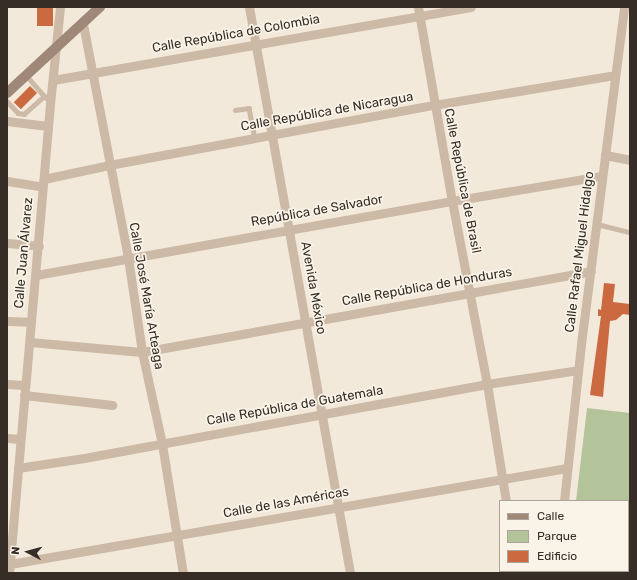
<!DOCTYPE html>
<meta charset="utf-8">
<style>
body{margin:0}
#map{position:relative;width:637px;height:580px;overflow:hidden;background:#f3e9db;font-family:Rubik,sans-serif}
div>[style]{position:absolute}
.green>*{inset:0;background:#b3c39a}
.building>*{inset:0;background:#cb6a41;transform-origin:0 0}
.service>*{height:4.5px;margin:-2.25px;padding:0 2.25px;transform-origin:2.25px;border-radius:2.25px;background:#ccb9a6}
.minor>*{height:9px;margin:-4.5px;padding:0 4.5px;transform-origin:4.5px;border-radius:4.5px;background:#ccb9a6}
.secondary>*{height:10px;margin:-5px;padding:0 5px;transform-origin:5px;border-radius:5px;background:#9f8877}
span{translate:-50% -50%;white-space:nowrap;text-align:center;line-height:1.15;-webkit-text-stroke:3.5px #faf3e8;paint-order:stroke}
.street-label{font-size:13px;color:#372d27}
.frame{position:absolute;inset:0;border:8px solid #372d27;pointer-events:none}
.legend{position:absolute;left:499px;top:500px;width:130px;height:72px;box-sizing:border-box;background:#faf3e8;border:1px solid #aca49b;margin:0;padding:5px 7px;list-style:none;font-size:12px;color:#372d27}
.legend li{display:flex;align-items:center;gap:8px;height:20px}
.legend b{width:20px;border:1px solid #aca49b}
.north{position:absolute;left:8px;top:532px;width:40px;height:40px;-webkit-text-stroke:3px #faf3e8;paint-order:stroke;rotate:276deg;font-size:11px;font-weight:700;line-height:16px;text-align:center;color:#372d27}
.north::after{content:'';display:block;margin:auto;width:14px;height:18px;background:#372d27;clip-path:polygon(50% 0,100% 100%,50% 72%,0 100%)}
</style>
<div id="map">
<div class="green">
<div style="clip-path:polygon(587px 408px,630px 413px,630px 527px,628px 527px,628px 501px,576px 501px)"></div>
</div>
<div class="building">
<div style="left:37px;top:7px;width:16px;height:19px"></div>
<div style="left:30px;top:86px;width:10px;height:23px;rotate:45deg"></div>
<div style="clip-path:polygon(604px 283px,615px 284px,613px 302px,630px 304px,630px 315px,623px 314px,616px 320px,610px 321px,603px 397px,590px 395px,601px 316px,598px 316px,598px 309px,601px 310px)"></div>
</div>
<div class="service">
<div style="left:26px;top:75px;width:30px;rotate:49deg"></div>
<div style="left:7px;top:101px;width:16px;rotate:47deg"></div>
<div style="left:18px;top:113px;width:6px;rotate:9deg"></div>
<div style="left:24px;top:114px;width:27px;rotate:-42deg"></div>
<div style="left:235px;top:110px;width:14px;rotate:-8deg"></div>
<div style="left:249px;top:108px;width:32px;rotate:79deg"></div>
<div style="left:597px;top:224px;width:34px;rotate:14deg"></div>
</div>
<div class="minor">
<div style="left:249px;top:7px;width:575px;rotate:79.88deg"></div>
<div style="left:418px;top:7px;width:197px;rotate:80.1deg"></div>
<div style="left:452px;top:201px;width:186px;rotate:79.2deg"></div>
<div style="left:487px;top:384px;width:119px;rotate:80.8deg"></div>
<div style="left:83px;top:24px;width:238px;rotate:79.1deg"></div>
<div style="left:128px;top:258px;width:95px;rotate:81.5deg"></div>
<div style="left:142px;top:352px;width:94px;rotate:77.7deg"></div>
<div style="left:162px;top:444px;width:131px;rotate:80.8deg"></div>
<div style="left:53px;top:80px;width:424px;rotate:-9.9deg"></div>
<div style="left:7px;top:121px;width:41px;rotate:7deg"></div>
<div style="left:605px;top:155px;width:25px;rotate:11deg"></div>
<div style="left:44px;top:179px;width:66px;rotate:-12.2deg"></div>
<div style="left:109px;top:165px;width:330px;rotate:-10.5deg"></div>
<div style="left:434px;top:105px;width:183px;rotate:-9.4deg"></div>
<div style="left:7px;top:181px;width:36px;rotate:9deg"></div>
<div style="left:7px;top:243px;width:32px;rotate:5deg"></div>
<div style="left:36px;top:275px;width:423px;rotate:-10.1deg"></div>
<div style="left:452px;top:201px;width:152px;rotate:-9.5deg"></div>
<div style="left:7px;top:321px;width:24px;rotate:2deg"></div>
<div style="left:30px;top:342px;width:112px;rotate:5.1deg"></div>
<div style="left:142px;top:352px;width:456px;rotate:-10.2deg"></div>
<div style="left:7px;top:384px;width:18px;rotate:3deg"></div>
<div style="left:24px;top:395px;width:89px;rotate:6.5deg"></div>
<div style="left:7px;top:438px;width:13px;rotate:4deg"></div>
<div style="left:18px;top:468px;width:67px;rotate:-8.6deg"></div>
<div style="left:84px;top:458px;width:410px;rotate:-10.4deg"></div>
<div style="left:487px;top:384px;width:92px;rotate:-8.7deg"></div>
<div style="left:564px;top:501px;width:166px;rotate:-83.8deg"></div>
<div style="left:582px;top:336px;width:332px;rotate:-82.7deg"></div>
<div style="left:10px;top:564px;width:565px;rotate:-9.78deg"></div>
<div style="left:518px;top:571px;width:2px;rotate:63deg"></div>
<div style="left:9px;top:573px;width:471px;rotate:-85deg"></div>
<div style="left:50px;top:104px;width:98px;rotate:-84.1deg"></div>
</div>
<div class="secondary">
<div style="left:7px;top:93px;width:127px;rotate:-42.8deg"></div>
<div style="left:628px;top:559px;width:2px"></div>
<div style="left:553px;top:573px;width:10px;rotate:-11deg"></div>
<div style="left:617px;top:573px;width:11px;rotate:-10deg"></div>
</div>
<div class="street-label">
<span style="left:236px;top:34px;rotate:-10deg">Calle República de Colombia</span>
<span style="left:327px;top:112px;rotate:-10deg">Calle República de Nicaragua</span>
<span style="left:462px;top:181px;rotate:79deg">Calle República de Brasil</span>
<span style="left:317px;top:211px;rotate:-10deg">República de Salvador</span>
<span style="left:580px;top:252px;rotate:-83deg">Calle Rafael Miguel Hidalgo</span>
<span style="left:24px;top:253px;rotate:-85deg">Calle Juan Álvarez</span>
<span style="left:427px;top:287px;rotate:-10deg">Calle República de Honduras</span>
<span style="left:313px;top:288px;rotate:80deg">Avenida México</span>
<span style="left:146px;top:296px;rotate:80deg">Calle José María Arteaga</span>
<span style="left:295px;top:406px;rotate:-10deg">Calle República de Guatemala</span>
<span style="left:286px;top:503px;rotate:-10deg">Calle de las Américas</span>
</div>
<div class="frame"></div>
<ul class="legend">
<li><b style="height:5px;background:#9f8877"></b>Calle</li>
<li><b style="height:11px;background:#b3c39a"></b>Parque</li>
<li><b style="height:11px;background:#cb6a41"></b>Edificio</li>
</ul>
<div class="north">N</div>
</div>
